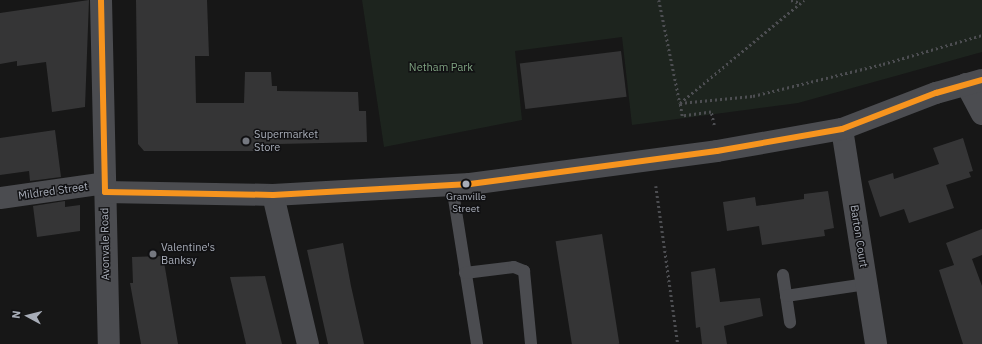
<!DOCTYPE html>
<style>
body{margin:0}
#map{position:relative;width:982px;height:344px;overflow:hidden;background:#171717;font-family:"IBM Plex Sans",sans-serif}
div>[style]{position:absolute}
.green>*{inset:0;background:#1d241e}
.building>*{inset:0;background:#353536;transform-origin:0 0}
.path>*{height:2.5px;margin-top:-1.25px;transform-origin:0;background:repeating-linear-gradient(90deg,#4d4e52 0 2px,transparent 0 5px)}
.service>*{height:12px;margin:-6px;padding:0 6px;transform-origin:6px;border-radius:6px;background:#4b4c50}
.minor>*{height:22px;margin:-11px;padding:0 11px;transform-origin:11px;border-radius:11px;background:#4b4c50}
.bus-1>*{height:6px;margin:-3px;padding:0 3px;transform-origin:3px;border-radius:3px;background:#f7941e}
.dots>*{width:11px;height:11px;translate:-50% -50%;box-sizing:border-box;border:2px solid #111113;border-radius:50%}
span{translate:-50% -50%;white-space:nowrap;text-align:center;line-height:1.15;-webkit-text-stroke:3px #111113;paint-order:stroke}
.bus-label{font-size:10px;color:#a8adb8}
.park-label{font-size:11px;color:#7fa381}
.poi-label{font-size:11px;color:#a8adb8}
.left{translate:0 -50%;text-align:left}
.street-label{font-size:11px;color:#a8adb8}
.north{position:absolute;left:8px;top:296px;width:40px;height:40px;-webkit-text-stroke:3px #111113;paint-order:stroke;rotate:277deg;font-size:11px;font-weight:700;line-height:16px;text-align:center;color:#a8adb8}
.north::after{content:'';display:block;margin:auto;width:14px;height:18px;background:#a8adb8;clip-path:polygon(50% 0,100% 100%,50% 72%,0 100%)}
</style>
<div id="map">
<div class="green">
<div style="clip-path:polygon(362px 0,982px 0,982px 52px,798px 103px,632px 125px,622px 37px,515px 51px,522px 120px,384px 147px)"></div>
</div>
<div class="building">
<div style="clip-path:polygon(89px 0,85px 107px,52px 112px,46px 62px,17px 66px,17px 61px,0 64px,0 13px)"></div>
<div style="clip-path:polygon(136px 0,207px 0,209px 56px,195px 56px,196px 103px,244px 103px,245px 72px,271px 72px,272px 86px,277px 86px,277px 91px,358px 92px,359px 111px,366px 111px,367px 142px,278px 144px,278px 151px,144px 151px,138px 144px)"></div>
<div style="left:621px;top:51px;width:46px;height:102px;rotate:83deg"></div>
<div style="clip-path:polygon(55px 130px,61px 177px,30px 181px,29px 171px,0 175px,0 138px)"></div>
<div style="clip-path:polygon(963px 138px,973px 171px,969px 172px,971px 177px,946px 185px,954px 208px,909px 223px,904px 209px,880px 217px,868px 181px,893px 173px,894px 179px,939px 164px,933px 148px)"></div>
<div style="clip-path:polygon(828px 191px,834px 228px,824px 230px,825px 236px,762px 245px,759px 226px,727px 231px,723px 202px,755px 197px,759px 224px,756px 206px,804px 199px,804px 194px)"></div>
<div style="clip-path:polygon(65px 201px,65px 207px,80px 205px,80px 231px,37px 237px,33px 206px)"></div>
<div style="clip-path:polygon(982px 229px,982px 255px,972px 259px,982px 286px,982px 344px,963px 344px,939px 270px,954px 265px,946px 243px)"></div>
<div style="left:602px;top:234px;width:111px;height:47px;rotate:81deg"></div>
<div style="clip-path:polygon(343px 243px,351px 286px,364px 344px,328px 344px,307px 250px)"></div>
<div style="clip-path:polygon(163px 256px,178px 344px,141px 344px,130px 283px,133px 283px,132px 257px)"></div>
<div style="clip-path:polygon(715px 268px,720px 302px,760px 298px,763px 316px,724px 326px,727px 344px,702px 344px,700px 327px,696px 328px,691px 272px)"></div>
<div style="clip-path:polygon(265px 276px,282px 344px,246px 344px,230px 277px)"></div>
</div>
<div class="path">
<div style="left:659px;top:0;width:105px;rotate:78.5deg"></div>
<div style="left:680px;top:103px;width:73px;rotate:-5.5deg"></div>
<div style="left:753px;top:96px;width:134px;rotate:-13.8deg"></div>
<div style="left:883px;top:64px;width:103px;rotate:-16.3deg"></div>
<div style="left:791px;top:0;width:9px;rotate:18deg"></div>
<div style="left:714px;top:125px;width:13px;rotate:-103deg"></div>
<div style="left:711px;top:112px;width:29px;rotate:172deg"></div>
<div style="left:682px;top:116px;width:13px;rotate:-99deg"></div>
<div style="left:680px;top:103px;width:161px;rotate:-39.7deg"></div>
<div style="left:656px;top:186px;width:160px;rotate:82.1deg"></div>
</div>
<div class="service">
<div style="left:452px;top:186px;width:160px;rotate:81deg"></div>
<div style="left:465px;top:273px;width:49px;rotate:-7deg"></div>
<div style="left:514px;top:267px;width:11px;rotate:22deg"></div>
<div style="left:524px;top:271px;width:73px;rotate:84.5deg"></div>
<div style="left:783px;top:275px;width:48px;rotate:81.5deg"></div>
<div style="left:786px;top:296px;width:81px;rotate:-8.5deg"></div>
</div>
<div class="minor">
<div style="left:101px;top:0;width:344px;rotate:88.7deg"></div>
<div style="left:966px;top:84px;width:34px;rotate:62deg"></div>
<div style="left:842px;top:129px;width:218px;rotate:81deg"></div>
<div style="left:105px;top:192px;width:168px;rotate:1deg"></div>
<div style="left:273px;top:195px;width:197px;rotate:-3.2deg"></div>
<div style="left:470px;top:184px;width:249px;rotate:-7.6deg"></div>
<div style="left:717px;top:151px;width:127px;rotate:-10deg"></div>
<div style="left:842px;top:129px;width:101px;rotate:-21deg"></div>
<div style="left:936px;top:93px;width:48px;rotate:-15.8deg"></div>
<div style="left:273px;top:195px;width:153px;rotate:76.8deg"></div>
<div style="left:0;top:198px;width:106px;rotate:-8.1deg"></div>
</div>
<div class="bus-1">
<div style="left:101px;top:0;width:192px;rotate:88.8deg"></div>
<div style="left:105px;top:192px;width:168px;rotate:1deg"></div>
<div style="left:273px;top:195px;width:197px;rotate:-3.2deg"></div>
<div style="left:470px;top:184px;width:249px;rotate:-7.6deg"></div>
<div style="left:717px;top:151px;width:127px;rotate:-10deg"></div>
<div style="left:842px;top:129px;width:101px;rotate:-21deg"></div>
<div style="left:936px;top:93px;width:48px;rotate:-15.8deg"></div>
</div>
<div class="dots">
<div style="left:246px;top:141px;background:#757880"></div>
<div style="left:466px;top:184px;background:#a8adb8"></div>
<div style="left:153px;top:254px;background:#757880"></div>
</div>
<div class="bus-label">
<span style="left:466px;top:202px">Granville<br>Street</span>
</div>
<div class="park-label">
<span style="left:441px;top:67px">Netham Park</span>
</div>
<div class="poi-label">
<span class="left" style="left:254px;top:141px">Supermarket<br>Store</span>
<span class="left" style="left:161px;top:254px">Valentine's<br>Banksy</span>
</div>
<div class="street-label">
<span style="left:53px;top:191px;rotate:-8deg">Mildred Street</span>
<span style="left:859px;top:236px;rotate:81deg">Barton Court</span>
<span style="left:105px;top:244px;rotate:-91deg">Avonvale Road</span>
</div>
<div class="north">N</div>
</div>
